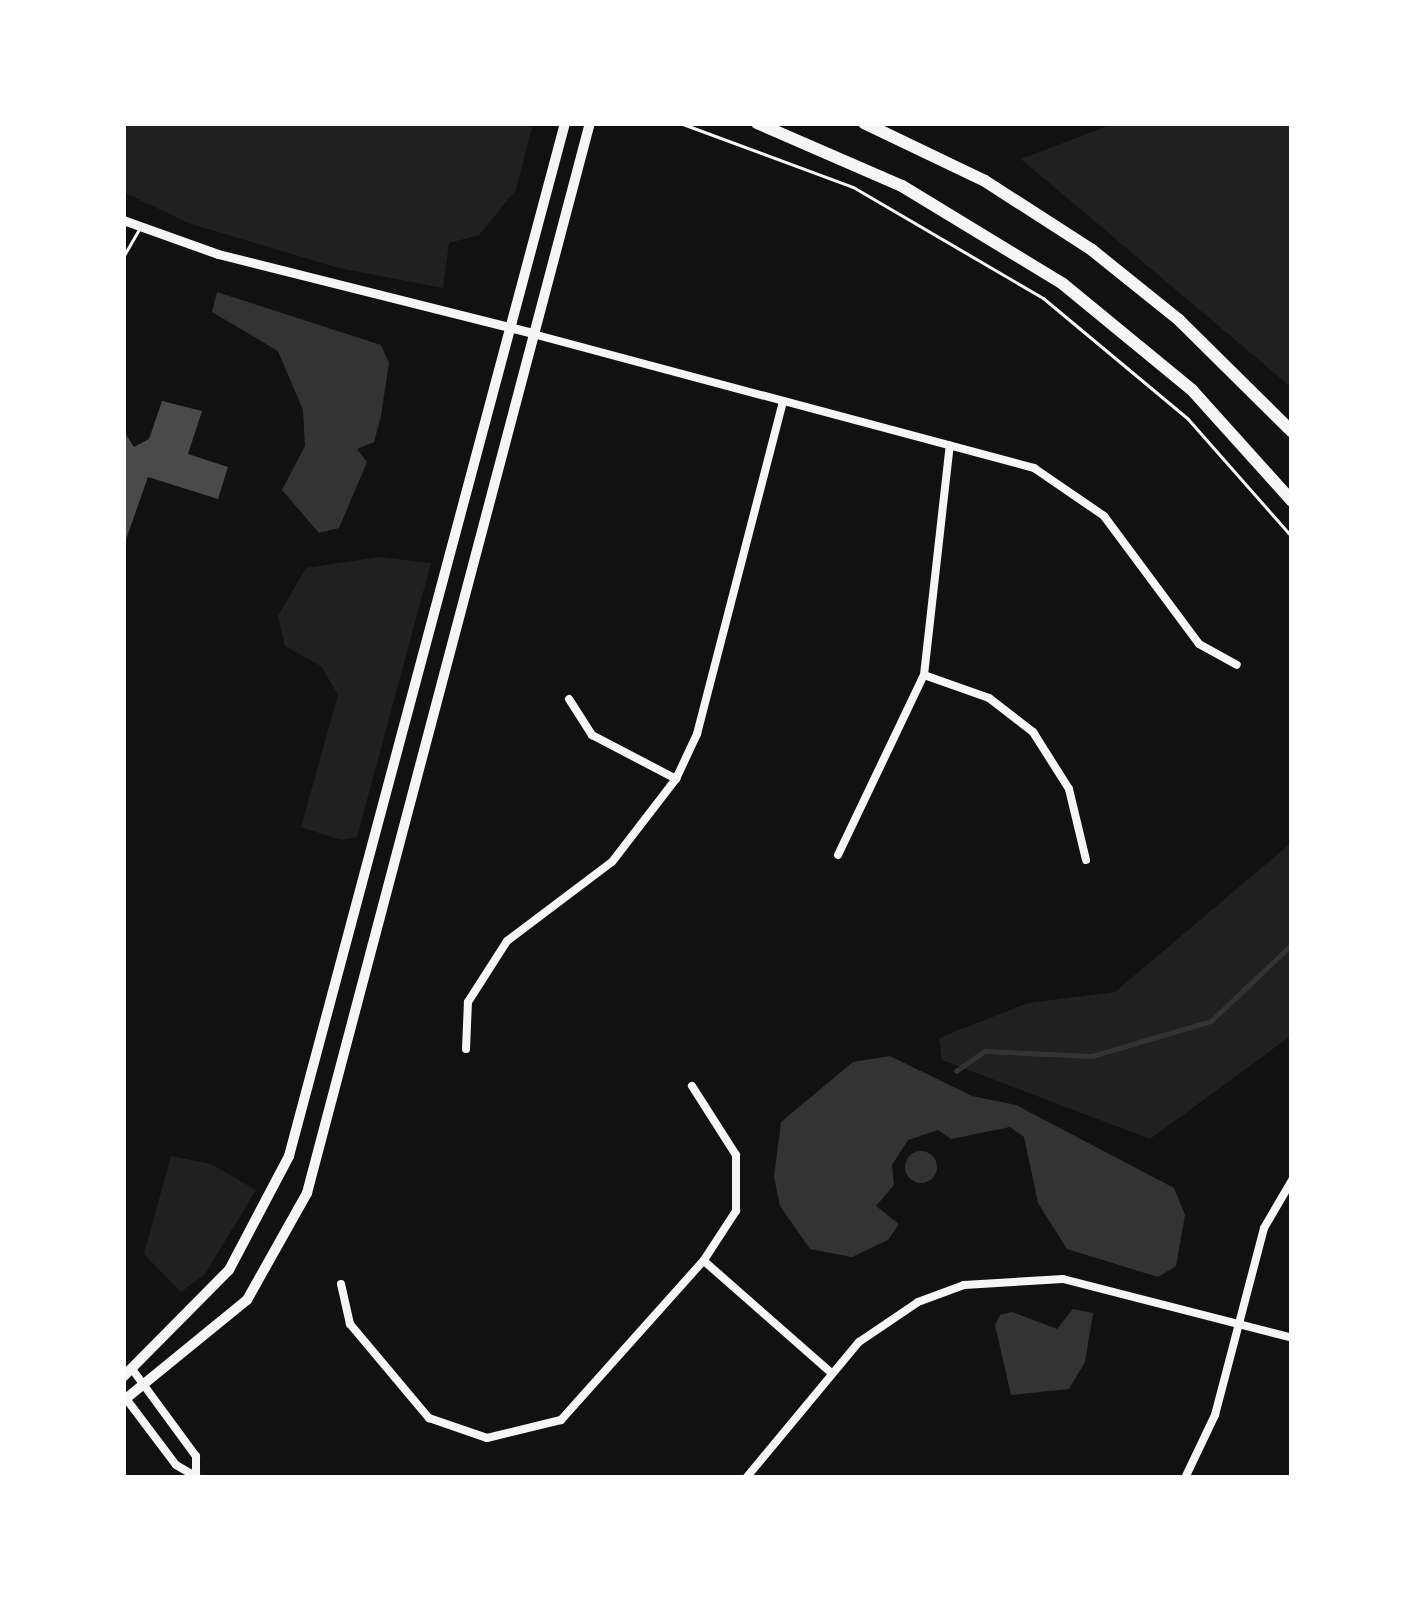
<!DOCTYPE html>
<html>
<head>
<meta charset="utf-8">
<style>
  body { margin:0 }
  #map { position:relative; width:1415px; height:1601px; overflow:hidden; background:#111; font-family:"Space Grotesk",sans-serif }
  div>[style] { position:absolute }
  .green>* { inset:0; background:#202020 }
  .water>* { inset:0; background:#333 }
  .round { border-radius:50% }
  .stream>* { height:4.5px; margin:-2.25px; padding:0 2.25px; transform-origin:2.25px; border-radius:2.25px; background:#333 }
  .building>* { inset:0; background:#4a4a4a }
  .path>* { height:3px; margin:-1.5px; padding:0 1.5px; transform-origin:1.5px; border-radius:1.5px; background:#f5f5f5 }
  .service>* { height:3px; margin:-1.5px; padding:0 1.5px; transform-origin:1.5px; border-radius:1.5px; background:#f5f5f5 }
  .minor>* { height:8px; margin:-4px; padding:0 4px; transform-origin:4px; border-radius:4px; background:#f5f5f5 }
  .tertiary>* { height:9px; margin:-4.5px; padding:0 4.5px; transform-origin:4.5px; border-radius:4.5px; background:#f5f5f5 }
  .secondary>* { height:10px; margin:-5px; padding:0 5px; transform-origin:5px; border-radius:5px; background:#f5f5f5 }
  .trunk>* { height:12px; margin:-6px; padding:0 6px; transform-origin:6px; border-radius:6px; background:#f5f5f5 }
  span { translate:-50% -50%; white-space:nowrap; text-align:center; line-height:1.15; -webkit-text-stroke:9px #fff; paint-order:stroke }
  .frame { position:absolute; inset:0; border:126px solid #fff; pointer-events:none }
</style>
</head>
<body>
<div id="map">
  <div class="green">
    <div style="clip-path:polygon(123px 123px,533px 123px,516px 190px,479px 235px,449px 243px,443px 288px,339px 268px,191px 224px,123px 192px)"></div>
    <div style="clip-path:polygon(1116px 123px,1292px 123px,1292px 388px,1021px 159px)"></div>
    <div style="clip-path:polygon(379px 557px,431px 563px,357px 837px,341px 840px,301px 827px,338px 695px,321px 666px,285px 646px,278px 616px,306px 568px)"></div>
    <div style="clip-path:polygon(1292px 842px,1292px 1035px,1150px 1139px,942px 1060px,939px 1038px,1028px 1003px,1115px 992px)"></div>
    <div style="clip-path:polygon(171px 1156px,211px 1164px,256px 1190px,205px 1274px,181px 1292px,144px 1254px)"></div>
  </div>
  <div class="water">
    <div style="clip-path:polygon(217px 292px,381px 345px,389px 363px,381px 416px,374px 442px,357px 449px,367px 462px,339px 528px,319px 533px,282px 490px,305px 446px,303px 410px,278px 351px,212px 312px)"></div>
    <div style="clip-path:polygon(890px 1056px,972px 1096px,1016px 1105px,1174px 1188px,1185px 1215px,1176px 1266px,1158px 1277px,1067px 1249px,1038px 1203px,1024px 1137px,1010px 1127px,951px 1139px,938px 1130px,908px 1140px,892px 1165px,894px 1185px,876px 1206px,899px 1224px,888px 1240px,852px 1257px,810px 1249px,780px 1206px,774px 1177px,781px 1122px,853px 1062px)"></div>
    <div class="round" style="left:905px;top:1151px;width:32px;height:32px"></div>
    <div style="clip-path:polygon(1073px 1309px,1093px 1313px,1085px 1362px,1069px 1389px,1011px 1395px,995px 1325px,1000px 1315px,1012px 1312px,1057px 1329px)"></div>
  </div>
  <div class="stream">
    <div style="left:956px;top:1071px;width:35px;rotate:-35deg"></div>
    <div style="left:985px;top:1051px;width:107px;rotate:2.7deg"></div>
    <div style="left:1092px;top:1056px;width:124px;rotate:-16.4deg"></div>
    <div style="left:1211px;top:1021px;width:112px;rotate:-43.5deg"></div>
  </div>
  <div class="building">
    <div style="clip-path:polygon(162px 401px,202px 411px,188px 454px,228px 467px,218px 499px,148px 477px,123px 548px,123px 430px,134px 447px,149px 439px)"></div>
  </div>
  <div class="path">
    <div style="left:680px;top:123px;width:184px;rotate:20.3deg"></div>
    <div style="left:853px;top:187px;width:220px;rotate:30.3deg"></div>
    <div style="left:1043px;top:298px;width:189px;rotate:39.8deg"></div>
    <div style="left:1188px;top:419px;width:157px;rotate:48.6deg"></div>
  </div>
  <div class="service">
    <div style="left:123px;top:257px;width:34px;rotate:-60deg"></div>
  </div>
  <div class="minor">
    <div style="left:533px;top:334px;width:519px;rotate:14.97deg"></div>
    <div style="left:1034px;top:468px;width:85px;rotate:34.4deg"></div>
    <div style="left:1104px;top:516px;width:159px;rotate:53.4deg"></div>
    <div style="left:1199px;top:644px;width:43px;rotate:28.9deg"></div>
    <div style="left:924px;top:675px;width:69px;rotate:19.5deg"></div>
    <div style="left:989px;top:698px;width:56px;rotate:37.7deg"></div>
    <div style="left:1033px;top:732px;width:67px;rotate:57.7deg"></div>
    <div style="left:1069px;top:789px;width:73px;rotate:76.5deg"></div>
    <div style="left:569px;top:699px;width:43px;rotate:57.4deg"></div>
    <div style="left:592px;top:735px;width:95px;rotate:27.6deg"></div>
    <div style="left:838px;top:855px;width:199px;rotate:-64.5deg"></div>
    <div style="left:924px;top:675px;width:231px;rotate:-83.6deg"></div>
    <div style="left:466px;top:1049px;width:47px;rotate:-87.6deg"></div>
    <div style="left:468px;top:1002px;width:72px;rotate:-57.4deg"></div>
    <div style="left:507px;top:941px;width:131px;rotate:-37deg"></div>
    <div style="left:612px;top:862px;width:105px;rotate:-52.4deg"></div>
    <div style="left:676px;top:779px;width:50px;rotate:-65deg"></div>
    <div style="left:697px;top:734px;width:344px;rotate:-75.5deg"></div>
    <div style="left:704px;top:1261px;width:167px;rotate:41.3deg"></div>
    <div style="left:341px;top:1284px;width:41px;rotate:77.3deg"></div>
    <div style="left:350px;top:1324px;width:123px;rotate:50deg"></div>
    <div style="left:429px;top:1418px;width:61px;rotate:19deg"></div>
    <div style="left:487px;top:1438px;width:76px;rotate:-13.7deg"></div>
    <div style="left:561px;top:1420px;width:215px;rotate:-48.2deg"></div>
    <div style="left:704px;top:1260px;width:59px;rotate:-56.9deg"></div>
    <div style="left:736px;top:1211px;width:56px;rotate:-90deg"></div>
    <div style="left:736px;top:1155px;width:82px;rotate:-122.5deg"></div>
    <div style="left:132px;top:1369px;width:108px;rotate:53.7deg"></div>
    <div style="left:196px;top:1456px;width:19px;rotate:90deg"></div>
    <div style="left:124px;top:1396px;width:86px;rotate:53deg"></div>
    <div style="left:176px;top:1465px;width:24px;rotate:30deg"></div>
    <div style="left:746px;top:1478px;width:177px;rotate:-50.3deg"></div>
    <div style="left:859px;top:1342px;width:71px;rotate:-34.1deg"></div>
    <div style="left:918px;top:1302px;width:49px;rotate:-20.3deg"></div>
    <div style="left:964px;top:1285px;width:99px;rotate:-3.5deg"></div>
    <div style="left:1063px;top:1279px;width:236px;rotate:14.4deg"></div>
    <div style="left:1185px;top:1478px;width:70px;rotate:-64.5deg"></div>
    <div style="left:1215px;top:1415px;width:193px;rotate:-75.3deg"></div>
    <div style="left:1264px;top:1228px;width:56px;rotate:-59.7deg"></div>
  </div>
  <div class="tertiary">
    <div style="left:123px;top:220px;width:101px;rotate:19.7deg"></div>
    <div style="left:218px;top:254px;width:324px;rotate:14.1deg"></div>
  </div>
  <div class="secondary">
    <div style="left:123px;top:1377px;width:151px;rotate:-45.3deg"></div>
    <div style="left:229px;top:1270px;width:129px;rotate:-62.2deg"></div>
    <div style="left:289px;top:1156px;width:1069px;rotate:-75.04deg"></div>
    <div style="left:123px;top:1401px;width:160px;rotate:-39.2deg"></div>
    <div style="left:247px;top:1300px;width:123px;rotate:-60.7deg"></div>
    <div style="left:307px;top:1193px;width:1107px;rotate:-75.19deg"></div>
  </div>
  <div class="trunk">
    <div style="left:757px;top:123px;width:158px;rotate:23.5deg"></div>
    <div style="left:902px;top:186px;width:188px;rotate:31.3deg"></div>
    <div style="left:1063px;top:284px;width:167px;rotate:39.4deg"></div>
    <div style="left:1192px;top:390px;width:149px;rotate:48deg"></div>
    <div style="left:864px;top:123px;width:134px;rotate:25.6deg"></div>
    <div style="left:985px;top:181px;width:127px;rotate:32.8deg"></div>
    <div style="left:1092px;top:250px;width:112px;rotate:38.8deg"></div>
    <div style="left:1179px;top:320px;width:159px;rotate:44.7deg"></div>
  </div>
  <div class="frame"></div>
</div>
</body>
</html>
